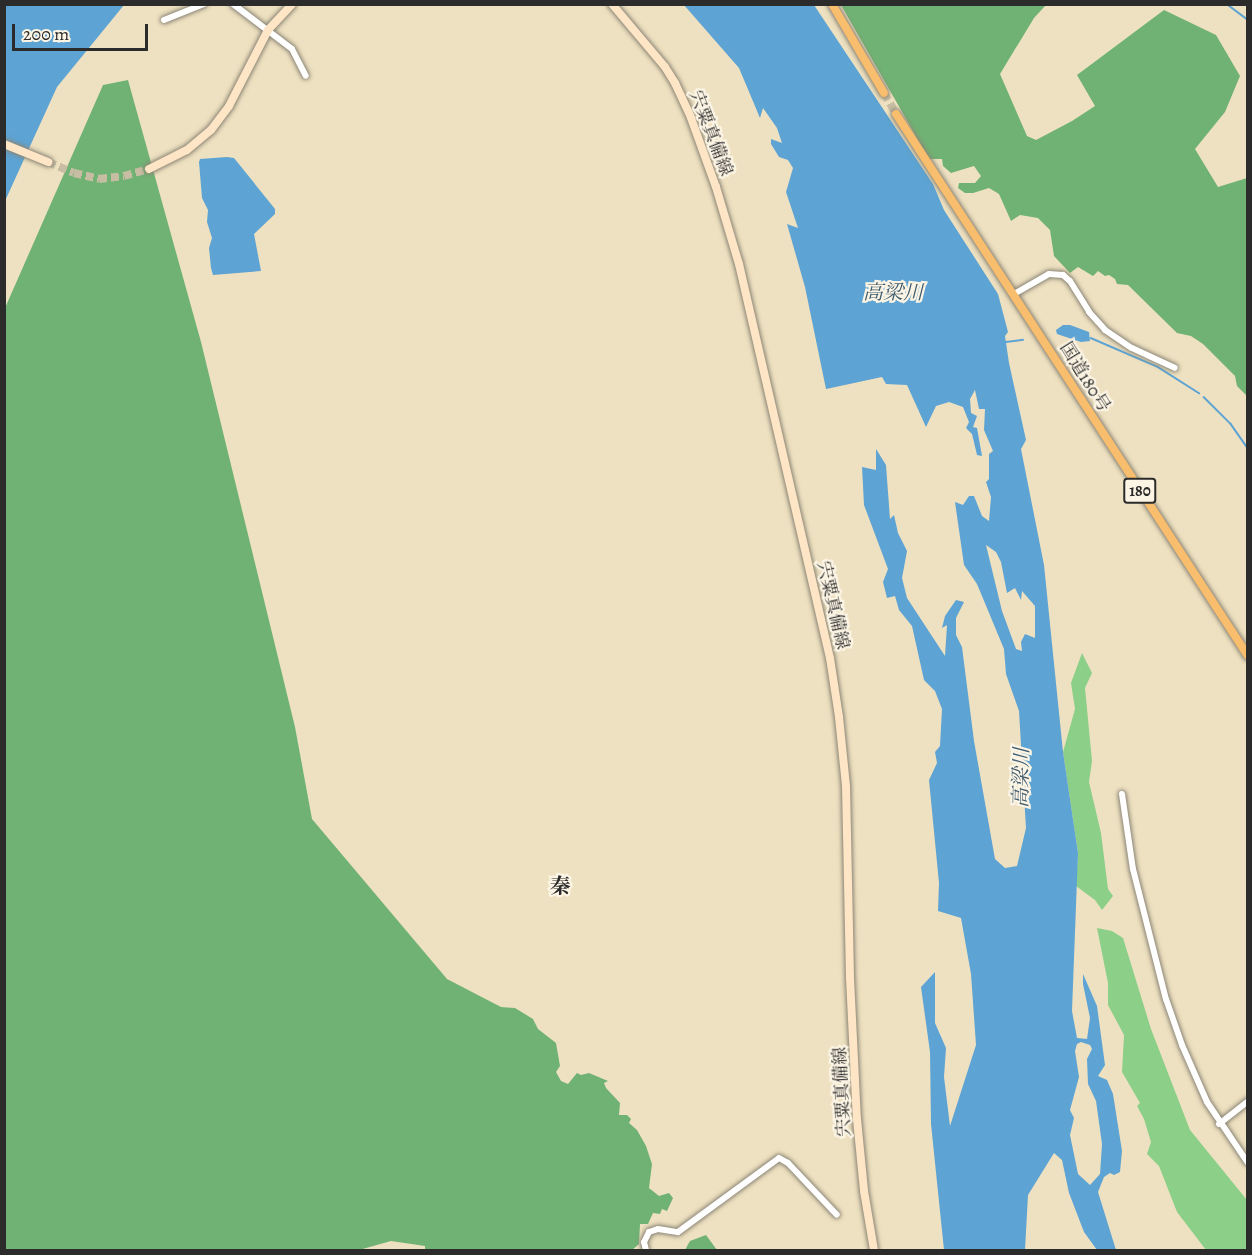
<!DOCTYPE html>
<html>
<head>
<meta charset="utf-8">
<style>
  body { margin:0 }
  #map { position:relative; width:1252px; height:1255px; overflow:hidden; background:#eee1c1; font-family:Alegreya,"Noto Serif JP",serif }
  div>[style] { position:absolute }
  .green>* { inset:0; background:#8bcf88 }
  .forest>* { inset:0; background:#70b274 }
  .water>* { inset:0; background:#5da3d3 }
  .stream>* { height:1.5px; margin:-0.75px; padding:0 0.75px; transform-origin:0.75px; border-radius:0.75px; background:#5da3d3 }
  .secondary-tunnel>* { height:8px; margin-top:-4px; transform-origin:0; background:repeating-linear-gradient(90deg,#c7bda3 0 8px,transparent 0 12px) }
  .trunk-tunnel>* { height:8px; margin-top:-4px; transform-origin:0; background:repeating-linear-gradient(90deg,#c7bda3 0 8px,transparent 0 12px) }
  .roads { filter:drop-shadow(0 0 2px #8c8676) drop-shadow(0 0 2px #8c8676) }
  .tertiary>* { height:6px; margin:-3px; padding:0 3px; transform-origin:3px; border-radius:3px; background:#fff }
  .secondary>* { height:8px; margin:-4px; padding:0 4px; transform-origin:4px; border-radius:4px; background:#fde5c5 }
  .trunk>* { height:8px; margin:-4px; padding:0 4px; transform-origin:4px; border-radius:4px; background:#f9be6d }
  span { translate:-50% -50%; white-space:nowrap; text-align:center; line-height:1.15; -webkit-text-stroke:4.5px #fcf5e5; paint-order:stroke }
  .shield-label span { padding:2px 4px; background:#fcf5e5; border:2px solid; border-radius:4px; -webkit-text-stroke-width:0 }
  .shield-label { font-size:16px; color:#2b2b2b; font-weight:700 }
  .street-label { font-size:18px; color:#2b2b2b }
  .water-label { font-size:20px; color:#3f5b6e; font-style:italic }
  .quarter-label { font-size:21px; color:#2b2b2b; font-weight:700 }
  .frame { position:absolute; inset:0; border:6px solid #2b2b2b; pointer-events:none }
  .scale { position:absolute; left:12px; top:24px; width:136px; height:27px; box-sizing:border-box; border:3px solid #2b2b2b; border-top:0; padding-left:8px; font-size:18px; line-height:21px; white-space:nowrap; color:#2b2b2b; -webkit-text-stroke:4px #fcf5e5; paint-order:stroke }
</style>
</head>
<body>
<div id="map">
  <div class="green">
    <div style="clip-path:polygon(1082px 653px,1092px 673px,1085px 688px,1092px 761px,1089px 782px,1101px 833px,1108px 889px,1113px 896px,1102px 910px,1095px 900px,1076px 886px,1078px 853px,1063px 752px,1075px 709px,1071px 683px)"></div>
    <div style="clip-path:polygon(1097px 928px,1112px 931px,1123px 938px,1151px 1029px,1190px 1130px,1247px 1200px,1247px 1250px,1206px 1250px,1177px 1212px,1159px 1166px,1147px 1154px,1151px 1142px,1144px 1119px,1137px 1106px,1140px 1103px,1122px 1072px,1124px 1035px,1108px 1005px,1108px 983px)"></div>
  </div>
  <div class="forest">
    <div style="clip-path:polygon(841px 5px,1046px 5px,1034px 18px,1000px 74px,1027px 136px,1036px 140px,1072px 121px,1095px 106px,1077px 75px,1164px 10px,1216px 35px,1240px 76px,1225px 112px,1195px 149px,1218px 187px,1247px 178px,1247px 396px,1237px 386px,1235px 376px,1203px 344px,1191px 336px,1177px 333px,1128px 285px,1117px 284px,1115px 279px,1109px 275px,1105px 276px,1098px 271px,1093px 276px,1078px 267px,1070px 273px,1054px 256px,1050px 230px,1038px 218px,1020px 215px,1011px 221px,999px 194px,989px 188px,973px 193px,965px 193px,958px 188px,959px 183px,975px 183px,981px 176px,974px 166px,951px 173px,943px 166px,942px 159px,929px 159px)"></div>
    <div style="clip-path:polygon(128px 80px,201px 342px,295px 727px,312px 819px,447px 979px,501px 1007px,515px 1008px,533px 1019px,538px 1029px,556px 1043px,560px 1066px,556px 1072px,561px 1081px,568px 1084px,577px 1073px,581px 1075px,589px 1073px,608px 1081px,604px 1083px,606px 1088px,620px 1103px,619px 1115px,627px 1115px,631px 1119px,629px 1123px,637px 1130px,646px 1146px,652px 1164px,649px 1188px,659px 1196px,669px 1193px,673px 1198px,667px 1211px,662px 1209px,660px 1214px,653px 1213px,648px 1224px,640px 1224px,639px 1244px,632px 1250px,425px 1250px,425px 1246px,391px 1241px,359px 1250px,5px 1250px,5px 308px,103px 85px)"></div>
    <div style="clip-path:polygon(706px 1235px,717px 1250px,685px 1250px,690px 1241px)"></div>
  </div>
  <div class="water">
    <div style="clip-path:polygon(5px 5px,124px 5px,57px 87px,5px 201px)"></div>
    <div style="clip-path:polygon(evenodd,684px 5px,814px 5px,933px 184px,944px 210px,998px 294px,1008px 332px,1005px 336px,1009px 363px,1026px 440px,1021px 449px,1044px 565px,1063px 752px,1078px 853px,1072px 1011px,1077px 1038px,1087px 1039px,1090px 1018px,1083px 984px,1083px 974px,1097px 1006px,1105px 1065px,1098px 1076px,1107px 1080px,1113px 1094px,1122px 1151px,1120px 1172px,1114px 1175px,1110px 1173px,1104px 1177px,1098px 1192px,1116px 1250px,1097px 1250px,1084px 1232px,1069px 1193px,1062px 1160px,1054px 1153px,1028px 1195px,1025px 1250px,944px 1250px,931px 1124px,930px 1052px,921px 987px,935px 972px,935px 1023px,946px 1048px,944px 1077px,950px 1126px,976px 1045px,971px 974px,961px 918px,938px 911px,939px 883px,929px 780px,937px 763px,935px 752px,940px 746px,942px 709px,935px 691px,924px 680px,912px 626px,899px 610px,895px 596px,887px 598px,883px 582px,888px 569px,864px 505px,862px 467px,876px 470px,876px 449px,886px 465px,890px 519px,894px 515px,898px 533px,907px 551px,902px 578px,907px 598px,945px 656px,947px 625px,942px 628px,945px 616px,956px 600px,964px 602px,956px 618px,956px 635px,962px 647px,974px 741px,995px 859px,1005px 868px,1017px 866px,1026px 828px,1019px 711px,1006px 674px,1004px 649px,977px 584px,964px 565px,955px 502px,963px 505px,969px 496px,974px 496px,982px 516px,989px 521px,991px 497px,986px 482px,989px 479px,989px 454px,993px 451px,984px 430px,985px 409px,979px 409px,975px 390px,970px 399px,971px 413px,977px 416px,973px 427px,977px 428px,982px 456px,977px 455px,972px 434px,966px 428px,969px 422px,963px 407px,949px 402px,936px 406px,926px 427px,907px 385px,886px 384px,882px 377px,826px 389px,805px 287px,787px 224px,798px 228px,786px 192px,793px 168px,788px 160px,779px 157px,771px 144px,771px 139px,782px 143px,777px 128px,763px 108px,760px 118px,739px 68px,684px 5px,986px 545px,996px 552px,1001px 562px,1007px 593px,1015px 588px,1021px 600px,1022px 591px,1035px 606px,1035px 638px,1025px 634px,1021px 642px,1022px 651px,1016px 649px,1002px 611px,986px 545px,684px 5px,1081px 1042px,1090px 1045px,1092px 1049px,1087px 1059px,1088px 1084px,1096px 1101px,1102px 1144px,1100px 1174px,1090px 1185px,1078px 1174px,1070px 1135px,1074px 1118px,1070px 1110px,1079px 1077px,1075px 1051px,1077px 1044px,1081px 1042px)"></div>
    <div style="clip-path:polygon(227px 157px,234px 158px,275px 209px,275px 214px,254px 234px,261px 271px,213px 275px,211px 268px,209px 248px,212px 238px,207px 222px,208px 210px,202px 198px,199px 162px,200px 159px)"></div>
    <div style="clip-path:polygon(1063px 325px,1070px 325px,1089px 332px,1090px 341px,1081px 342px,1057px 334px,1056px 330px)"></div>
  </div>
  <div class="stream">
    <div style="left:1227px;top:4px;width:26px;rotate:37deg"></div>
    <div style="left:1091px;top:338px;width:73px;rotate:23.4deg"></div>
    <div style="left:1158px;top:367px;width:49px;rotate:32.4deg"></div>
    <div style="left:1006px;top:342px;width:17px;rotate:-7deg"></div>
    <div style="left:1204px;top:397px;width:38px;rotate:45deg"></div>
    <div style="left:1231px;top:424px;width:29px;rotate:55deg"></div>
  </div>
  <div class="secondary-tunnel">
    <div style="left:48px;top:162px;width:28px;rotate:23deg"></div>
    <div style="left:74px;top:173px;width:26px;rotate:13deg"></div>
    <div style="left:99px;top:179px;width:25px;rotate:-7deg"></div>
    <div style="left:124px;top:176px;width:26px;rotate:-16deg"></div>
  </div>
  <div class="trunk-tunnel">
    <div style="left:884px;top:93px;width:24px;rotate:60deg"></div>
  </div>
  <div class="roads">
    <div class="tertiary">
      <div style="left:233px;top:4px;width:74px;rotate:37.3deg"></div>
      <div style="left:292px;top:49px;width:30px;rotate:63deg"></div>
      <div style="left:164px;top:20px;width:43px;rotate:-21.8deg"></div>
      <div style="left:1014px;top:294px;width:40px;rotate:-29.7deg"></div>
      <div style="left:1049px;top:274px;width:14px;rotate:4deg"></div>
      <div style="left:1063px;top:275px;width:9px;rotate:41deg"></div>
      <div style="left:1070px;top:281px;width:36px;rotate:58deg"></div>
      <div style="left:1089px;top:312px;width:24px;rotate:48deg"></div>
      <div style="left:1105px;top:330px;width:32px;rotate:34deg"></div>
      <div style="left:1132px;top:348px;width:47px;rotate:24.9deg"></div>
      <div style="left:1122px;top:794px;width:76px;rotate:81.7deg"></div>
      <div style="left:1133px;top:869px;width:134px;rotate:75.8deg"></div>
      <div style="left:1166px;top:999px;width:49px;rotate:70.8deg"></div>
      <div style="left:1182px;top:1045px;width:62px;rotate:66.3deg"></div>
      <div style="left:1207px;top:1102px;width:73px;rotate:56.1deg"></div>
      <div style="left:1219px;top:1124px;width:37px;rotate:-38deg"></div>
      <div style="left:646px;top:1250px;width:8px;rotate:-104deg"></div>
      <div style="left:644px;top:1242px;width:11px;rotate:-63deg"></div>
      <div style="left:649px;top:1232px;width:9px;rotate:-18deg"></div>
      <div style="left:658px;top:1229px;width:20px;rotate:9deg"></div>
      <div style="left:678px;top:1232px;width:125px;rotate:-36.2deg"></div>
      <div style="left:779px;top:1158px;width:10px;rotate:29deg"></div>
      <div style="left:788px;top:1163px;width:71px;rotate:46.7deg"></div>
    </div>
    <div class="secondary">
      <div style="left:612px;top:4px;width:82px;rotate:49.9deg"></div>
      <div style="left:665px;top:67px;width:19px;rotate:58deg"></div>
      <div style="left:675px;top:83px;width:38px;rotate:65deg"></div>
      <div style="left:691px;top:118px;width:73px;rotate:70.1deg"></div>
      <div style="left:716px;top:187px;width:80px;rotate:73.4deg"></div>
      <div style="left:739px;top:264px;width:404px;rotate:77deg"></div>
      <div style="left:830px;top:658px;width:60px;rotate:81.3deg"></div>
      <div style="left:839px;top:717px;width:69px;rotate:84.2deg"></div>
      <div style="left:846px;top:786px;width:192px;rotate:88.8deg"></div>
      <div style="left:850px;top:978px;width:141px;rotate:87.2deg"></div>
      <div style="left:857px;top:1119px;width:72px;rotate:84.4deg"></div>
      <div style="left:864px;top:1191px;width:60px;rotate:80.4deg"></div>
      <div style="left:4px;top:144px;width:48px;rotate:22.2deg"></div>
      <div style="left:149px;top:169px;width:42px;rotate:-26.6deg"></div>
      <div style="left:187px;top:150px;width:31px;rotate:-40deg"></div>
      <div style="left:211px;top:130px;width:30px;rotate:-53deg"></div>
      <div style="left:229px;top:106px;width:85px;rotate:-62.8deg"></div>
      <div style="left:268px;top:30px;width:35px;rotate:-47deg"></div>
    </div>
    <div class="trunk">
      <div style="left:832px;top:4px;width:103px;rotate:59.7deg"></div>
      <div style="left:896px;top:114px;width:646px;rotate:57deg"></div>
    </div>
  </div>
  <div class="shield-label">
    <span style="left:1140px;top:491px">180</span>
  </div>
  <div class="street-label">
    <span style="left:711px;top:133px;rotate:69deg">宍粟真備線</span>
    <span style="left:1085px;top:377px;rotate:58deg">国道180号</span>
    <span style="left:833px;top:605px;rotate:77deg">宍粟真備線</span>
    <span style="left:842px;top:1092px;rotate:-93deg">宍粟真備線</span>
  </div>
  <div class="water-label">
    <span style="left:893px;top:292px">高梁川</span>
    <span style="left:1021px;top:778px;rotate:-89deg">高梁川</span>
  </div>
  <div class="quarter-label">
    <span style="left:560px;top:886px">秦</span>
  </div>
  <div class="frame"></div>
  <div class="scale">200 m</div>
</div>
</body>
</html>
